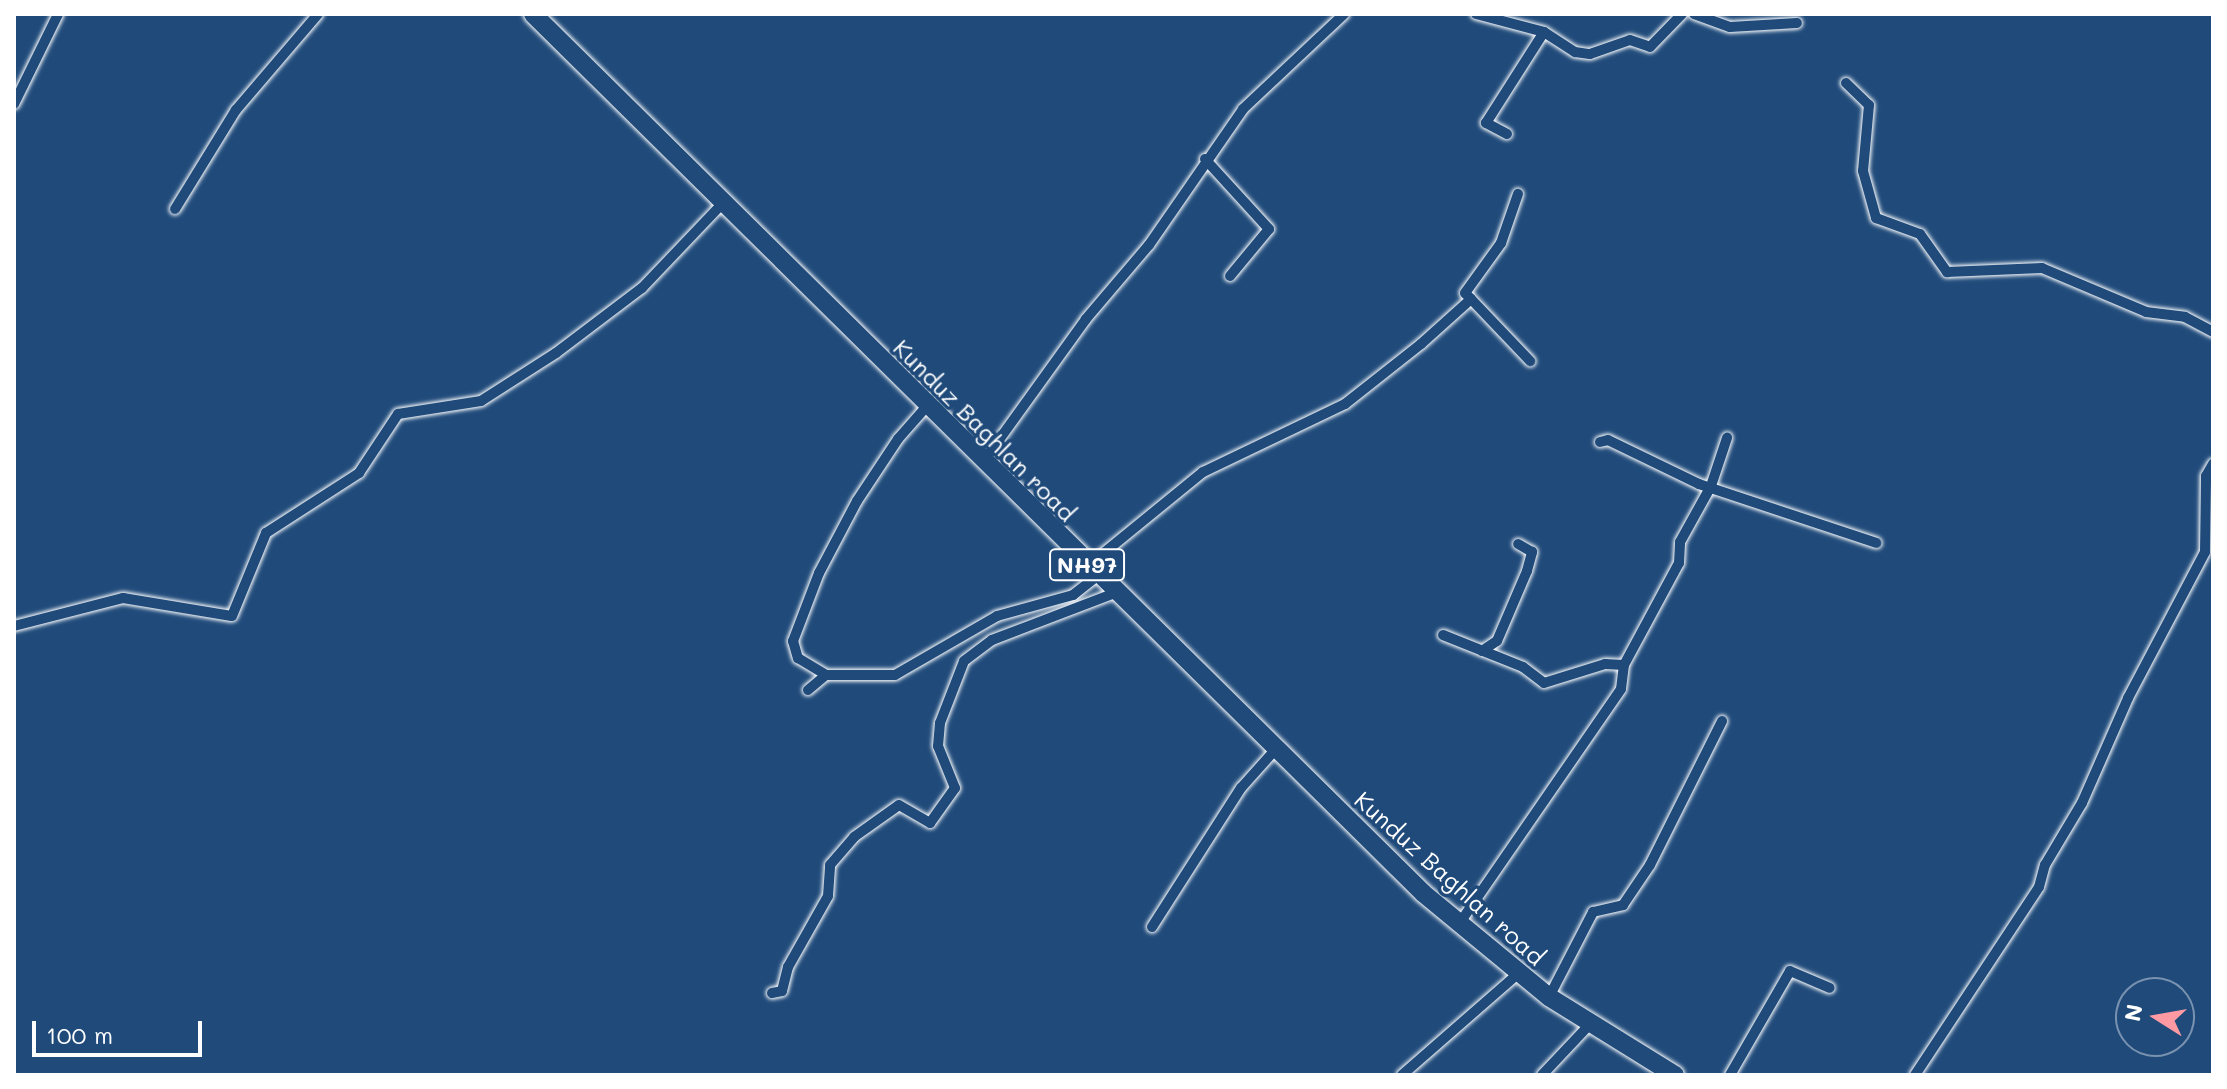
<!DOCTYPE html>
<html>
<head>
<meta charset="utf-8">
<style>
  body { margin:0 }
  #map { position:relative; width:2227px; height:1089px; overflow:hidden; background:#1f4a7a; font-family:Mali,sans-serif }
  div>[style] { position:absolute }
  .roads { filter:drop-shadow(0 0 2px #fff) drop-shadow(0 0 2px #fff) }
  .minor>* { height:10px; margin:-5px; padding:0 5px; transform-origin:5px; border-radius:5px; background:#1f4a7a }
  .trunk>* { height:18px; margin:-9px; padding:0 9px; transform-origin:9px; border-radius:9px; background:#1f4a7a }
  span { translate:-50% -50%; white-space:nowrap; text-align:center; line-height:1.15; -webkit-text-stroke:7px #1f4a7a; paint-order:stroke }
  .shield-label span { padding:2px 6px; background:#1f4a7a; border:2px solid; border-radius:6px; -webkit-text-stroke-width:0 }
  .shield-label { font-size:22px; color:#fff; font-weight:700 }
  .street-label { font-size:24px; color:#fff }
  .frame { position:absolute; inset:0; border:16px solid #fff; pointer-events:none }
  .north { position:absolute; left:2115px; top:977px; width:80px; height:80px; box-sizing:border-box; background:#1f4a7a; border:2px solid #7992af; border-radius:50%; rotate:281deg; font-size:22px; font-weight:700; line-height:32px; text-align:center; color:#fff }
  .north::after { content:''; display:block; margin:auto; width:28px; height:36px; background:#ff9aa2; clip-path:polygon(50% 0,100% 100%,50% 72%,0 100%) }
  .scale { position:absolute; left:32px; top:1021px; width:170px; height:36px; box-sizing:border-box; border:4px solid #fff; border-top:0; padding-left:10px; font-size:24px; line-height:28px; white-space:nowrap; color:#fff; -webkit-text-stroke:6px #1f4a7a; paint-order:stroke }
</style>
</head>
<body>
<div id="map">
  <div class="roads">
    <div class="minor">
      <div style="left:1476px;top:14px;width:70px;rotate:14.8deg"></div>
      <div style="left:1544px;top:32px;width:37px;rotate:33deg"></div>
      <div style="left:1575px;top:52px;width:15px;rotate:8deg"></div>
      <div style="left:1590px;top:54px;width:42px;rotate:-19.3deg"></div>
      <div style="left:1630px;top:40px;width:21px;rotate:19deg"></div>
      <div style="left:1650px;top:47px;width:46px;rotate:-45.9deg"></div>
      <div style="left:1694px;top:14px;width:38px;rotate:20deg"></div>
      <div style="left:1730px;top:27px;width:67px;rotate:-3.4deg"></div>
      <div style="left:1846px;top:83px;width:32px;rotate:44deg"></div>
      <div style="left:1869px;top:105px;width:66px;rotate:95.2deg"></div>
      <div style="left:1863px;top:171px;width:49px;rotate:74.5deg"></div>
      <div style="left:1876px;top:218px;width:47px;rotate:20deg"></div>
      <div style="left:1920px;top:234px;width:47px;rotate:54.6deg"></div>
      <div style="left:1947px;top:272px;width:95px;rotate:-2.4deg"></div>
      <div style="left:2042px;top:268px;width:113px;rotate:22.9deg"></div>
      <div style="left:2146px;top:312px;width:39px;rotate:7deg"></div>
      <div style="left:2185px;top:317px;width:32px;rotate:28deg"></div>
      <div style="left:14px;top:104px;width:100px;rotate:-63.9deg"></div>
      <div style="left:1507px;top:134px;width:24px;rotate:-152deg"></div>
      <div style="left:1486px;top:123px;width:108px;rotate:-57.5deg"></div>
      <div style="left:1205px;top:159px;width:95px;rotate:47.6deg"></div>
      <div style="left:1269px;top:229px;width:61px;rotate:129.7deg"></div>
      <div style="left:175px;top:209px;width:116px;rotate:-58.4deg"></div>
      <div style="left:236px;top:110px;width:126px;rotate:-49.5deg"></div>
      <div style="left:1471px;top:299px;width:86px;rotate:46.4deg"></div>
      <div style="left:927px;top:406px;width:44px;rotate:131.3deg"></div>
      <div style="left:898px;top:439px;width:74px;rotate:123.5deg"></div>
      <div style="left:857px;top:501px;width:81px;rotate:117.8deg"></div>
      <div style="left:819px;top:573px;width:73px;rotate:110.9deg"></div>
      <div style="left:793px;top:641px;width:18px;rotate:74deg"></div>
      <div style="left:798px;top:658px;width:33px;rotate:31deg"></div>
      <div style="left:826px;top:675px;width:69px"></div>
      <div style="left:895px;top:675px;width:118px;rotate:-30deg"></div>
      <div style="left:997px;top:616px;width:79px;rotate:-15.4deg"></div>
      <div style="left:1073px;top:595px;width:31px;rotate:-38deg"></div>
      <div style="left:1600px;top:442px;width:8px;rotate:-14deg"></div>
      <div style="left:1608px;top:440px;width:101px;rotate:25.8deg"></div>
      <div style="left:1699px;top:484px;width:187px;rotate:18.4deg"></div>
      <div style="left:983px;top:462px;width:176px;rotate:-54.2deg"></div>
      <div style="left:1086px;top:319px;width:97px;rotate:-49.6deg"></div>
      <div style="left:1149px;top:245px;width:165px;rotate:-55.3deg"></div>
      <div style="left:1243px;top:109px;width:139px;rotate:-43.2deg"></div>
      <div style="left:1089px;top:565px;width:147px;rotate:-39.2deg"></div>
      <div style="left:1203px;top:472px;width:157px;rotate:-25.6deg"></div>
      <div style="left:1345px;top:404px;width:97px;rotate:-38.3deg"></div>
      <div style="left:1421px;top:344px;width:67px;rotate:-42deg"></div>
      <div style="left:1471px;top:299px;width:8px;rotate:-135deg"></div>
      <div style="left:1465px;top:293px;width:62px;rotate:-54.2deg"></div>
      <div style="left:1501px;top:243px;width:52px;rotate:-70.9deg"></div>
      <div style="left:14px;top:626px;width:113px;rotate:-14.4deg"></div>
      <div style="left:123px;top:598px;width:110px;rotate:9.4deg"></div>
      <div style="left:232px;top:616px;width:90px;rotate:-67.7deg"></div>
      <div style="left:266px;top:533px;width:111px;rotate:-32.8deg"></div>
      <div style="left:359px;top:473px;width:71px;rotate:-56.5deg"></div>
      <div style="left:398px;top:414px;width:84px;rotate:-8.9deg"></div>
      <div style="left:481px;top:401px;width:89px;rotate:-32.6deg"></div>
      <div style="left:556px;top:353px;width:108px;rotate:-37.1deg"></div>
      <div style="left:642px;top:288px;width:117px;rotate:-46.4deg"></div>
      <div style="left:1443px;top:635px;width:86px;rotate:21.8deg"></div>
      <div style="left:1523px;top:667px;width:26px;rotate:37deg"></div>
      <div style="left:1544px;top:683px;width:64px;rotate:-17.3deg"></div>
      <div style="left:1605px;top:664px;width:19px;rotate:3deg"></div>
      <div style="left:1482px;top:651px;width:18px;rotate:-34deg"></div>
      <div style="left:1497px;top:641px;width:76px;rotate:-66.8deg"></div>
      <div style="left:1527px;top:571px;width:20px;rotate:-75deg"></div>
      <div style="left:1532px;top:552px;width:16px;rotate:-150deg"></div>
      <div style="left:808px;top:690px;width:23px;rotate:-40deg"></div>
      <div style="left:1459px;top:924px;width:285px;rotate:-55.4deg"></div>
      <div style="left:1621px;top:689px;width:24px;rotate:-83deg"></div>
      <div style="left:1624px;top:665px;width:116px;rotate:-61.7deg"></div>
      <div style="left:1679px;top:563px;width:21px;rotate:-87deg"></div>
      <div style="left:1680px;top:542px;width:64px;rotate:-61deg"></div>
      <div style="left:1711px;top:486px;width:51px;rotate:-71.6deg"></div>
      <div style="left:1152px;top:927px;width:165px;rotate:-57.4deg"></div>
      <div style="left:1241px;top:788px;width:51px;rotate:-48.2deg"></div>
      <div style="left:772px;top:993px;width:10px;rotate:-11deg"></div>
      <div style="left:782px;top:991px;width:25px;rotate:-76deg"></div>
      <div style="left:788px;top:967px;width:81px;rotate:-60.6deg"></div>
      <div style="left:828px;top:896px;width:31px;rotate:-86deg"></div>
      <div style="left:830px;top:865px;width:37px;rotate:-49deg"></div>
      <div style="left:854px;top:837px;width:55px;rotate:-35.4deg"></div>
      <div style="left:899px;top:805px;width:36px;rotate:30deg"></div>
      <div style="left:930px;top:823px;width:43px;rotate:-54.5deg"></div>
      <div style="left:955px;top:788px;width:45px;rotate:-112deg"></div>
      <div style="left:938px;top:746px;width:23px;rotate:-85deg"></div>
      <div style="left:940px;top:723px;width:66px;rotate:-68.8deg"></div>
      <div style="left:964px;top:661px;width:35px;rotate:-37deg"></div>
      <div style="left:992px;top:640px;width:132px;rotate:-20.9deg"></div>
      <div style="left:1549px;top:997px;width:96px;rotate:-62.6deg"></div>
      <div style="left:1593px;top:912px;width:31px;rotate:-13deg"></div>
      <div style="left:1623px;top:905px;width:48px;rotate:-56deg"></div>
      <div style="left:1650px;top:865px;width:161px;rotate:-63.4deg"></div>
      <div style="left:1402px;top:1075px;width:155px;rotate:-41.1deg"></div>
      <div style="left:1542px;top:1075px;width:70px;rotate:-46.7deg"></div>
      <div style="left:1730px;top:1075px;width:120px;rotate:-60deg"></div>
      <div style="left:1790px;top:971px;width:43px;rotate:23deg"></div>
      <div style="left:1915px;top:1075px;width:225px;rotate:-56.6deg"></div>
      <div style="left:2039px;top:887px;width:23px;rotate:-75deg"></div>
      <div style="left:2045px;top:865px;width:72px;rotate:-59.2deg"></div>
      <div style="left:2082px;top:803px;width:115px;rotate:-66.3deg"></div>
      <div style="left:2128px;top:698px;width:165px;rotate:-62.2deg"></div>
      <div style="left:2205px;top:552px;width:76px;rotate:-89.2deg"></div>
      <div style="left:2206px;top:476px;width:14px;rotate:-60deg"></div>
    </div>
    <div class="trunk">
      <div style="left:533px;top:14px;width:1251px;rotate:44.64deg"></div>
      <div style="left:1423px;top:893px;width:163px;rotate:39.5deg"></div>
      <div style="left:1549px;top:997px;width:148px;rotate:31.8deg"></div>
    </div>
  </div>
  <div class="shield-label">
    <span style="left:1087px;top:565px">NH97</span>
  </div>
  <div class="street-label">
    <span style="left:985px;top:430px;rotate:45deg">Kunduz Baghlan road</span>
    <span style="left:1450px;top:878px;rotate:42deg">Kunduz Baghlan road</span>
  </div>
  <div class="frame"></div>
  <div class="north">N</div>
  <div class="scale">100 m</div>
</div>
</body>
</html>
